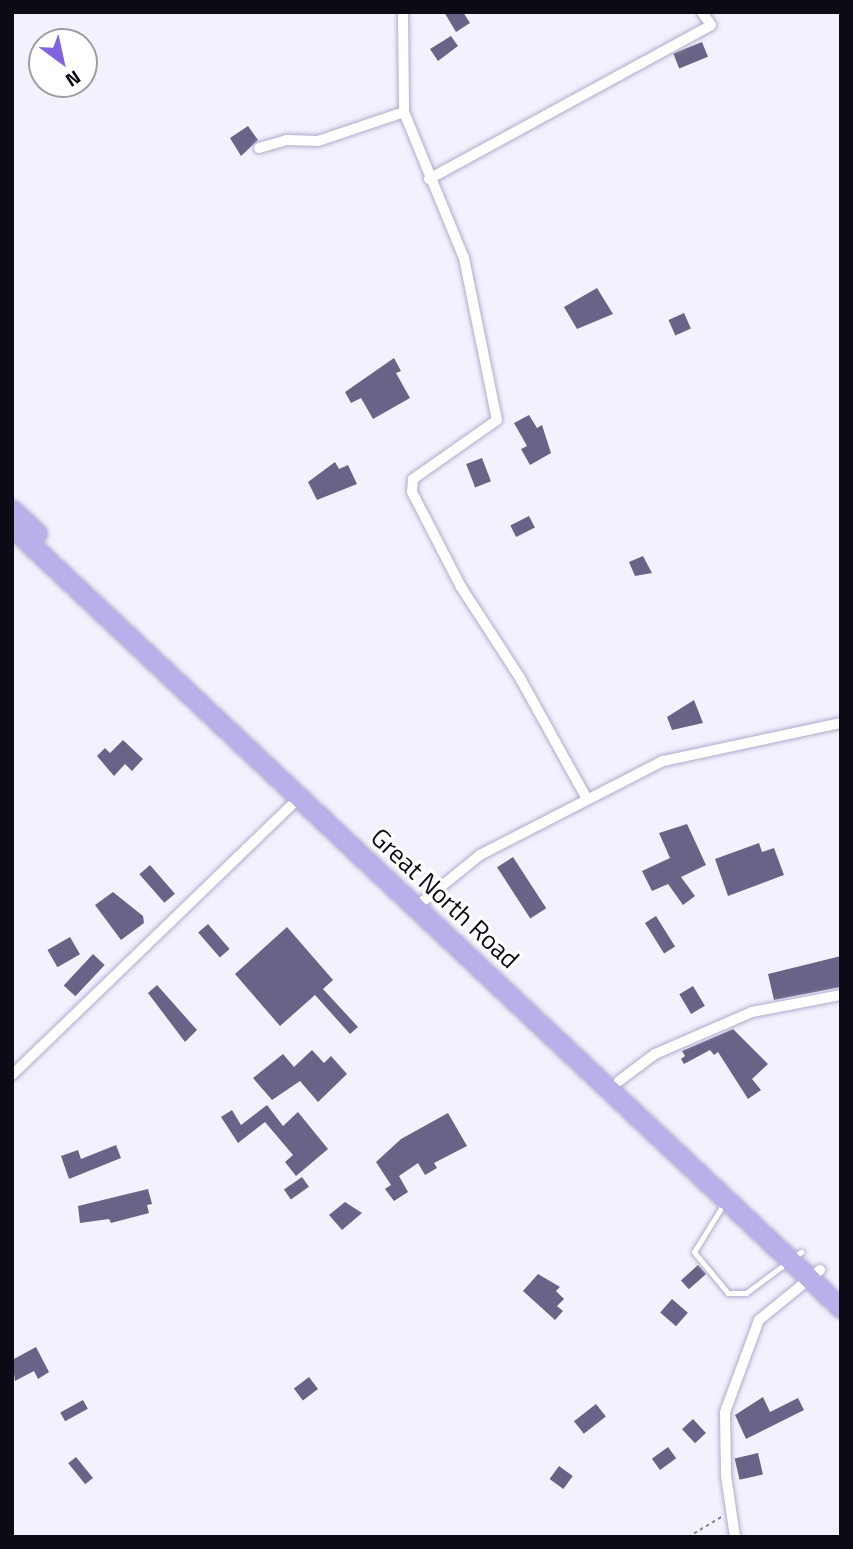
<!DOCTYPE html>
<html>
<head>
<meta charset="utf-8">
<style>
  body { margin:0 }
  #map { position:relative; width:853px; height:1549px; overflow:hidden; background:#f2f1fe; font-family:"Titillium Web",sans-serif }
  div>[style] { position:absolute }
  .building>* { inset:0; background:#696487; transform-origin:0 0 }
  .path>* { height:2px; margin-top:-1px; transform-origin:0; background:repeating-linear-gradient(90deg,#85838f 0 3.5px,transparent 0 7px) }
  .roads { filter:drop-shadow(0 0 2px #afaccb) drop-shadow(0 0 2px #afaccb) }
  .service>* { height:5px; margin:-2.5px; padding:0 2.5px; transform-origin:2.5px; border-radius:2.5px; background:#fff }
  .minor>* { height:10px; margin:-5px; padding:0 5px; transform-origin:5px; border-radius:5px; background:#fff }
  .trunk>* { height:19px; margin:-9.5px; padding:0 9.5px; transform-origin:9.5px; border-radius:9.5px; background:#b8b0ea }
  span { translate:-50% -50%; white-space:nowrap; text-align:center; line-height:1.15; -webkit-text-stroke:6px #fff; paint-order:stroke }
  .street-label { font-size:26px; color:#0c0a15 }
  .frame { position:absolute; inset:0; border:14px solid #0c0a15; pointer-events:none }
  .north { position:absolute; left:28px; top:28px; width:70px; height:70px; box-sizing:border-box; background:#fff; border:2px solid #9e9da1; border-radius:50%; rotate:147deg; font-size:19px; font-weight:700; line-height:28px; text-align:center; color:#0c0a15 }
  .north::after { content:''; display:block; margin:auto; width:24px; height:32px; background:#8063df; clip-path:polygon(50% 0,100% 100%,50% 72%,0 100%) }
</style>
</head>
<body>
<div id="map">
  <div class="building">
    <div style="clip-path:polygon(444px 12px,463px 12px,470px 23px,456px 32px)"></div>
    <div style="clip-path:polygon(451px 36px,458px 46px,438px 61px,430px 49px)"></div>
    <div style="left:702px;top:42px;width:16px;height:31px;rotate:68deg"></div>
    <div style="clip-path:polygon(248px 126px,258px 140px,241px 156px,230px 138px)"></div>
    <div style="clip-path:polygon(597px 288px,613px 314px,577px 329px,564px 307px)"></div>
    <div style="left:684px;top:313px;width:17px;height:17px;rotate:66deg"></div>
    <div style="clip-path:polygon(394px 358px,401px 371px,396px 373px,410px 398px,373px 419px,361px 398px,351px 403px,345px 392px)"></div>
    <div style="clip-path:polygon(529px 415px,537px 428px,542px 425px,551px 453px,530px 465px,521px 449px,527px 446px,514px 423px)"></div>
    <div style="left:482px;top:458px;width:25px;height:17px;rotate:69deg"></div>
    <div style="clip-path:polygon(335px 462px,339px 469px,348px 465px,357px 484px,317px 500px,308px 482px)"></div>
    <div style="left:529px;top:516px;width:13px;height:21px;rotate:63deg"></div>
    <div style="clip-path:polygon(643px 556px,652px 573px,635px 576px,629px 562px)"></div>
    <div style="clip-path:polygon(694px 700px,703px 723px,672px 730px,667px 717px)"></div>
    <div style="clip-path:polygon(123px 740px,143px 759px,132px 771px,125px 764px,114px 776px,97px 756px,105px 748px,110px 753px)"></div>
    <div style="clip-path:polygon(687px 824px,706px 865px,681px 877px,695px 896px,683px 905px,668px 884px,652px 891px,642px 871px,670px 858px,659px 833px)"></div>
    <div style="clip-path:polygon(759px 843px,762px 852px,774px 848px,784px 875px,728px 896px,715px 859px)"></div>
    <div style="left:513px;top:857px;width:61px;height:19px;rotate:57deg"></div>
    <div style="left:150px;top:865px;width:38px;height:14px;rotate:49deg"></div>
    <div style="clip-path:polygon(113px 892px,143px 916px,144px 923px,121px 940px,95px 905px)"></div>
    <div style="left:656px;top:916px;width:36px;height:13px;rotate:58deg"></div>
    <div style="left:208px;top:924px;width:33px;height:13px;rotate:49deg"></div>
    <div style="clip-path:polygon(287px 927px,333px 980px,323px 989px,358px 1027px,350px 1034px,315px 995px,280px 1026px,235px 974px)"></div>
    <div style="left:70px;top:937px;width:20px;height:26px;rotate:60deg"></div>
    <div style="left:93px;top:954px;width:16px;height:43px;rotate:43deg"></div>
    <div style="clip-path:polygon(841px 956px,841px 987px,774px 1000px,768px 974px)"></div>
    <div style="clip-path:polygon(157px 985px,197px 1030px,185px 1042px,148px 993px)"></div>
    <div style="left:693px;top:986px;width:23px;height:16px;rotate:59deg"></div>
    <div style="clip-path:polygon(733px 1029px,768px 1064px,752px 1079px,761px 1090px,748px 1099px,718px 1052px,714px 1055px,710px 1050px,684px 1064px,681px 1059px,685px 1056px,682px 1051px)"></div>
    <div style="clip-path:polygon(312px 1050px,324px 1063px,331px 1056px,347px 1074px,318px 1102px,300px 1081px,272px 1100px,253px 1078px,283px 1054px,294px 1067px)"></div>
    <div style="clip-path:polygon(267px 1105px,283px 1126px,298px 1112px,328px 1149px,296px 1176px,285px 1162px,293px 1155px,265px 1122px,238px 1143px,221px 1117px,232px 1110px,241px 1125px)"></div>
    <div style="clip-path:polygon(448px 1113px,467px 1146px,434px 1163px,437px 1168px,425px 1175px,418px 1163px,399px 1176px,408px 1192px,394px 1201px,385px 1189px,391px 1185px,376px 1162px,401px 1139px)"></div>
    <div style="clip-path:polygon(116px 1145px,121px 1158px,69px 1179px,61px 1156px,78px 1150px,81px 1159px)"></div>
    <div style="left:302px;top:1177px;width:12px;height:22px;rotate:55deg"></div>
    <div style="clip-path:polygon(148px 1189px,152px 1204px,147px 1205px,149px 1213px,111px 1223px,109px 1219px,80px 1223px,78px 1206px)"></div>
    <div style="clip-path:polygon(345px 1202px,362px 1213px,342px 1230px,329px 1215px)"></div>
    <div style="left:698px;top:1265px;width:12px;height:23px;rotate:48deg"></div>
    <div style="clip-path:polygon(538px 1274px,560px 1287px,556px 1291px,564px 1299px,557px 1306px,563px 1311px,555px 1320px,523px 1291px)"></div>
    <div style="left:672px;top:1299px;width:21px;height:18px;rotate:41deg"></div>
    <div style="clip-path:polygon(36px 1347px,49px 1372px,38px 1379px,34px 1371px,15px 1381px,12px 1360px)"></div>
    <div style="left:309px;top:1377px;width:15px;height:19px;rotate:53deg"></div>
    <div style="clip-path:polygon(763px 1397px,770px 1412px,798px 1398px,804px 1410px,746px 1439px,735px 1415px)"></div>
    <div style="left:83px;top:1400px;width:10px;height:26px;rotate:61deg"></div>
    <div style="left:596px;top:1404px;width:16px;height:28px;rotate:52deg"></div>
    <div style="left:693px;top:1419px;width:19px;height:15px;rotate:47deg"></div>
    <div style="left:668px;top:1447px;width:14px;height:20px;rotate:54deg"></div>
    <div style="left:758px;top:1453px;width:22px;height:24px;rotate:77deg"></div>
    <div style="left:76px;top:1457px;width:27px;height:10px;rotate:51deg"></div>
    <div style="left:559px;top:1466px;width:17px;height:16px;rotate:36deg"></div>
  </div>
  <div class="path">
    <div style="left:688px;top:1537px;width:39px;rotate:-31deg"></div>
  </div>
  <div class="roads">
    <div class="service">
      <div style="left:723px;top:1205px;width:55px;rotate:121.7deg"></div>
      <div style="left:694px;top:1252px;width:53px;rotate:50.3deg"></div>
      <div style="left:728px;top:1293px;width:18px"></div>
      <div style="left:746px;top:1293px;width:69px;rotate:-36.7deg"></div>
    </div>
    <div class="minor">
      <div style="left:403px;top:12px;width:100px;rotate:89.4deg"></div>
      <div style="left:404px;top:112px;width:158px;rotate:67.7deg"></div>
      <div style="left:464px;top:258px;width:165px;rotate:78.5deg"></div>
      <div style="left:497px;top:420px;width:103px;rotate:144.9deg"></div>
      <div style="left:413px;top:479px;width:13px;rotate:94deg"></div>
      <div style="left:412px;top:492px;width:107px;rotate:62.7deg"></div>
      <div style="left:461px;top:587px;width:108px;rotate:57deg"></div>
      <div style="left:520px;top:678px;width:136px;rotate:61deg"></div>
      <div style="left:259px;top:148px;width:29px;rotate:-16deg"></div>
      <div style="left:287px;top:140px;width:31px;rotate:2deg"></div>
      <div style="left:318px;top:141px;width:91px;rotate:-18.6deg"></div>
      <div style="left:429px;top:179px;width:321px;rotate:-28.6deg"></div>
      <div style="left:711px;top:25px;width:16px;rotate:-125deg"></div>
      <div style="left:416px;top:907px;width:82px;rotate:-39.1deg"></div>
      <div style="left:480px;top:855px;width:206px;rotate:-27.2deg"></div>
      <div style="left:663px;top:761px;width:182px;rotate:-12.1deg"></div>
      <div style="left:12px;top:1075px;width:402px;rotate:-44deg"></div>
      <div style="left:619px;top:1081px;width:45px;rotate:-36.9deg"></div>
      <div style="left:655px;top:1054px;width:106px;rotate:-23.4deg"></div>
      <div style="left:752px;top:1012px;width:91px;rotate:-10.8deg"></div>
      <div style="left:735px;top:1537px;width:63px;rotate:-98.3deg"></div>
      <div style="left:726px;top:1475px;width:63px;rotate:-90.9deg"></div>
      <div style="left:725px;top:1412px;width:98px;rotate:-69.7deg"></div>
      <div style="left:759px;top:1320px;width:79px;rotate:-39.3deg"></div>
    </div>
    <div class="trunk">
      <div style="left:12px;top:510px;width:34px;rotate:43deg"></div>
      <div style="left:12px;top:527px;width:1139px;rotate:43.29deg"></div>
    </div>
  </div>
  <div class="street-label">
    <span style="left:445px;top:898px;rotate:43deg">Great North Road</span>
  </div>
  <div class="frame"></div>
  <div class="north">N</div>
</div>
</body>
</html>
